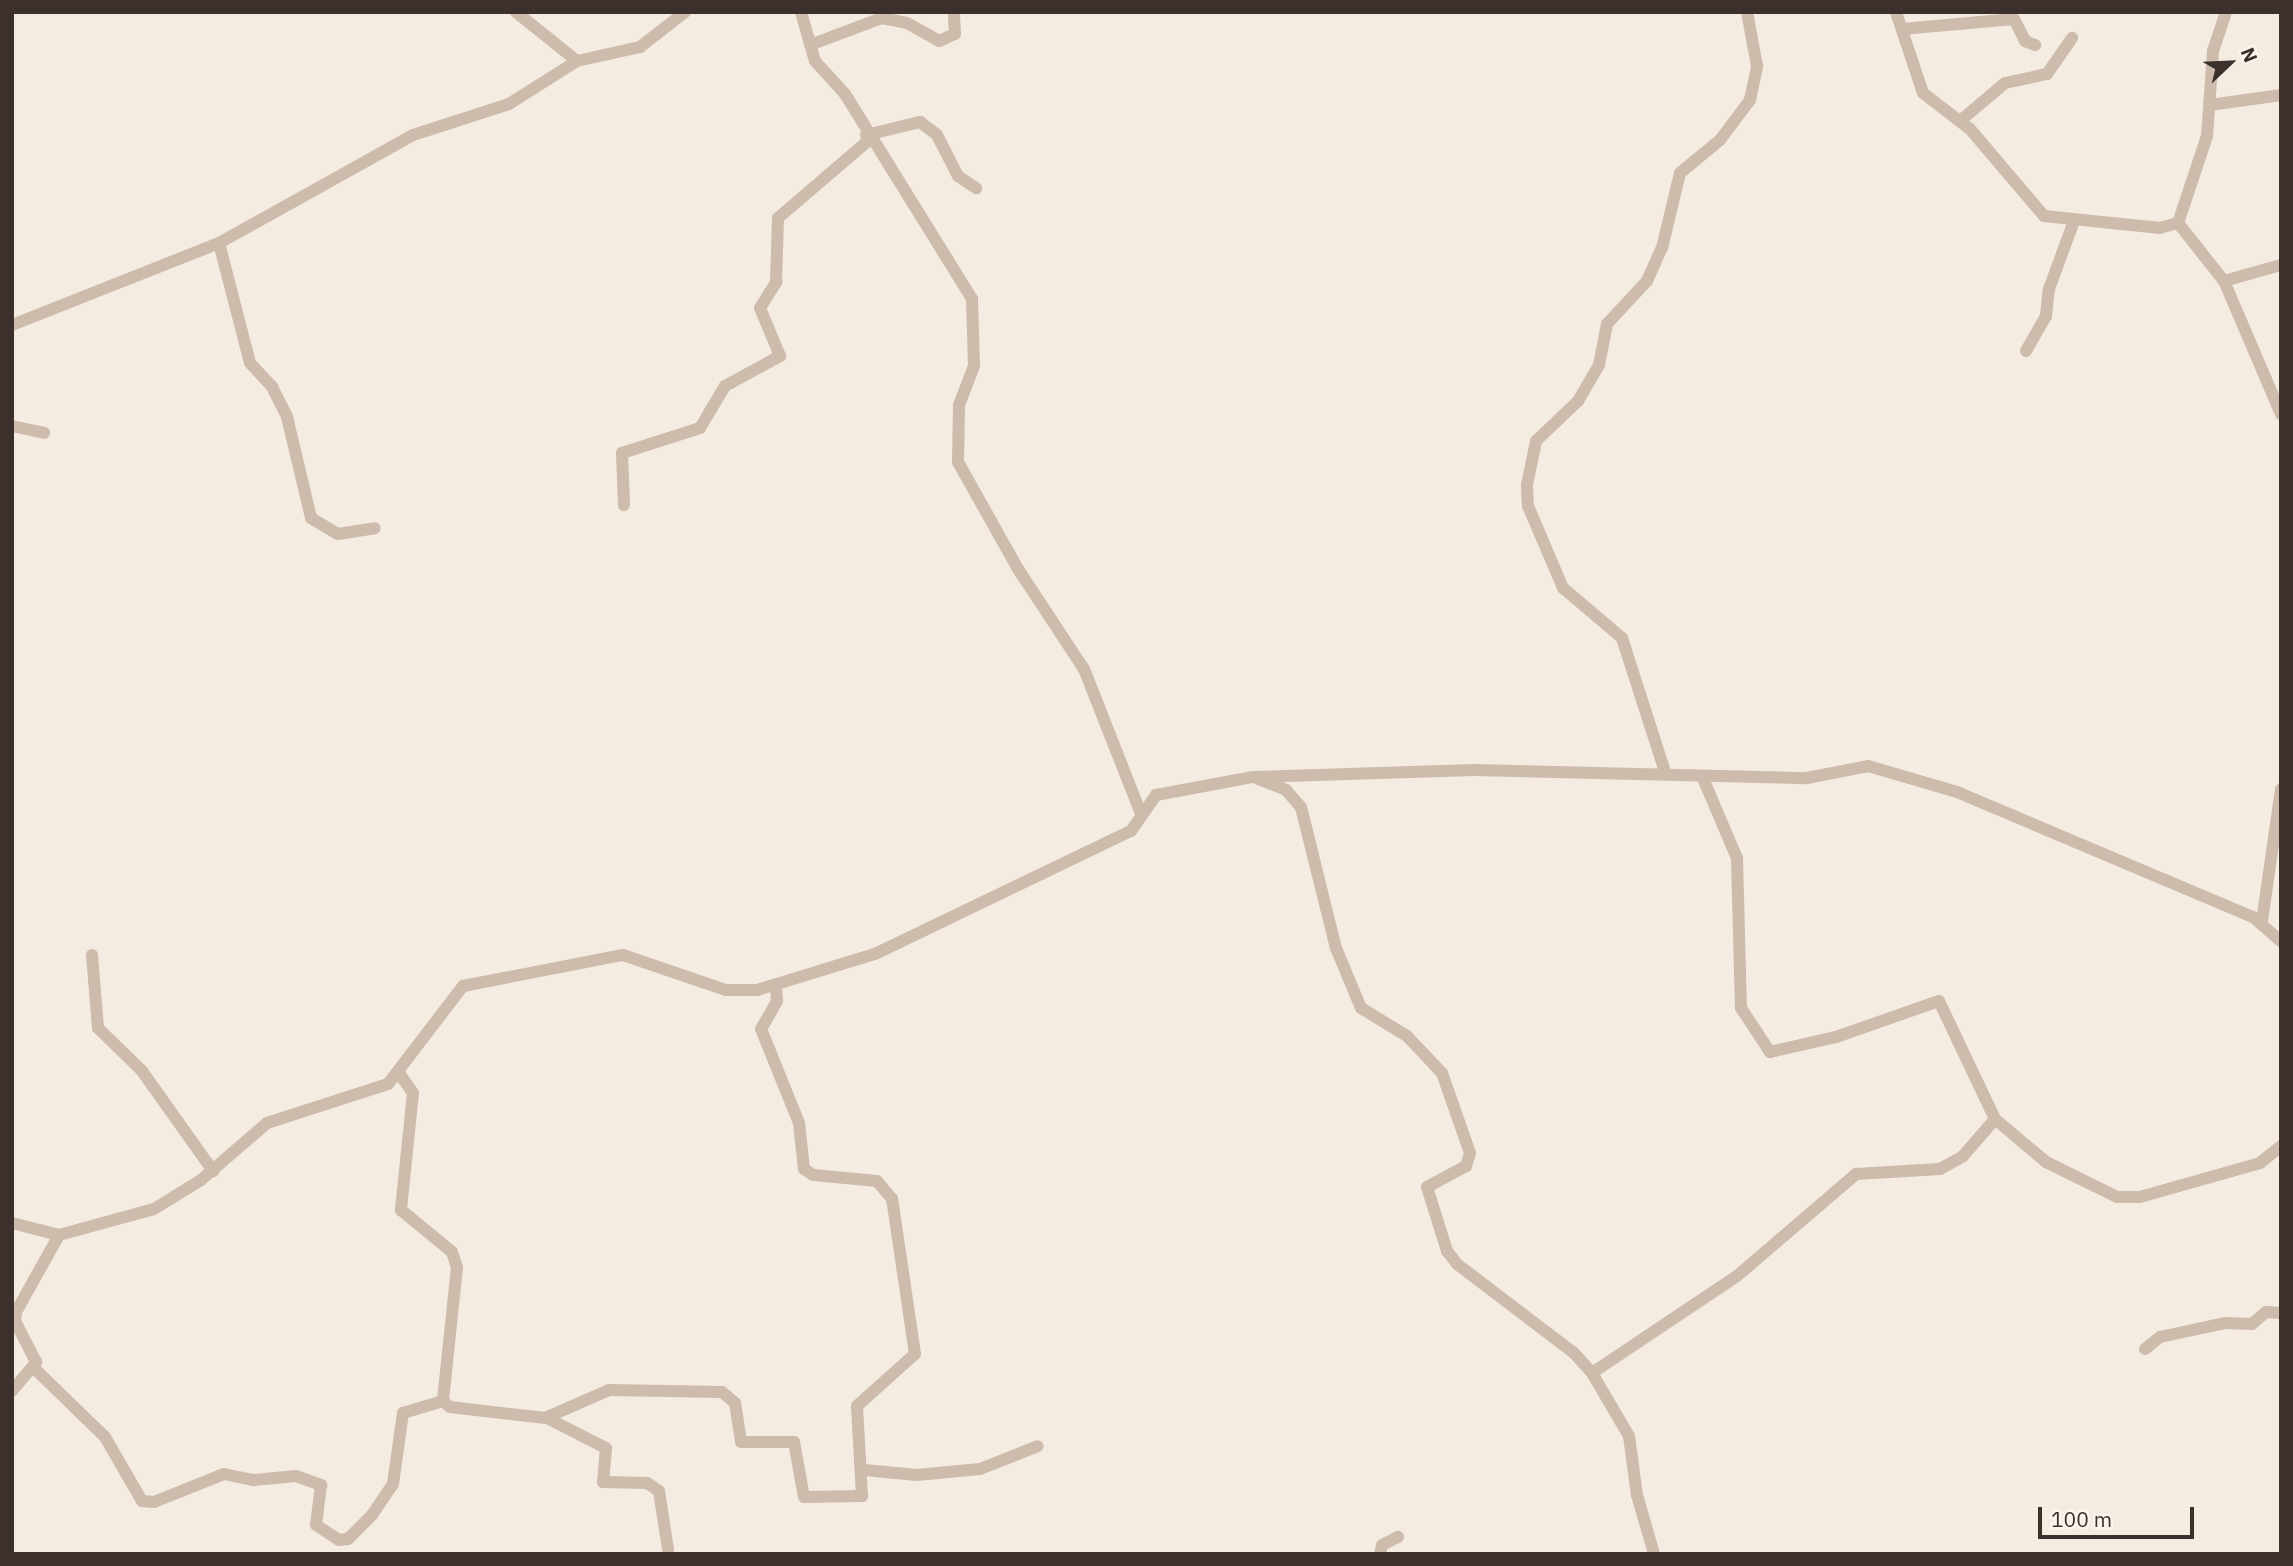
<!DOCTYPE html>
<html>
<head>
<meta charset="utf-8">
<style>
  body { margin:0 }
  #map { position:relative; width:2293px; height:1566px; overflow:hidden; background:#f4ebe1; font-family:"IBM Plex Sans",sans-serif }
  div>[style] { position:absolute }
  .minor>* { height:12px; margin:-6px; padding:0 6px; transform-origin:6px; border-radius:6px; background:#cdbbac }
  span { translate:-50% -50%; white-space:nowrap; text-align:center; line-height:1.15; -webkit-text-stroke:7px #fbf5ee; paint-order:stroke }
  .frame { position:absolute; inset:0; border:14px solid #3b302b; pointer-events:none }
  .north { position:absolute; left:2195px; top:28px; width:70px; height:70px; -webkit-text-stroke:5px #fbf5ee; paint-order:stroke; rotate:67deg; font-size:19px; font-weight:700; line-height:28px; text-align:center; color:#3b302b }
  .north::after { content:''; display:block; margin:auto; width:24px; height:32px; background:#3b302b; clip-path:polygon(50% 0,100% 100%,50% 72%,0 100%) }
  .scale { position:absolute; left:2038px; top:1507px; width:156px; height:32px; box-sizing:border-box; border:4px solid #3b302b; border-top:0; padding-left:9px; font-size:21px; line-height:24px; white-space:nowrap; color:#3b302b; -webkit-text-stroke:5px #fbf5ee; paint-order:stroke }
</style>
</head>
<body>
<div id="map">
  <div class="minor">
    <div style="left:516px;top:12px;width:78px;rotate:38.8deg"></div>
    <div style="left:801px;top:12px;width:51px;rotate:74.1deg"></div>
    <div style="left:815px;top:61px;width:45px;rotate:47.7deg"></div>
    <div style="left:845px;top:94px;width:241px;rotate:58.2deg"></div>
    <div style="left:972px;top:299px;width:67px;rotate:88.3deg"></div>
    <div style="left:974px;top:366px;width:42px;rotate:111deg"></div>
    <div style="left:959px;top:405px;width:57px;rotate:91deg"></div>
    <div style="left:958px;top:462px;width:123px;rotate:60.7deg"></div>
    <div style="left:1018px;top:569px;width:120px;rotate:56.6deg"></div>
    <div style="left:1084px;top:669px;width:156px;rotate:68.5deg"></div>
    <div style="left:1896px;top:12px;width:85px;rotate:71.6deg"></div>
    <div style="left:1923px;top:93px;width:59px;rotate:37.5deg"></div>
    <div style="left:1970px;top:129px;width:114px;rotate:49.6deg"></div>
    <div style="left:2044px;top:216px;width:117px;rotate:5.9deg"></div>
    <div style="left:2160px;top:228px;width:19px;rotate:-16deg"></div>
    <div style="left:2226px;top:12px;width:41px;rotate:108.4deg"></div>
    <div style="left:2213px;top:51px;width:85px;rotate:94deg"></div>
    <div style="left:2207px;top:136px;width:92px;rotate:108.4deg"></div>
    <div style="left:2178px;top:223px;width:74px;rotate:51.6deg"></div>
    <div style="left:2224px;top:281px;width:145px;rotate:66.8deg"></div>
    <div style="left:1902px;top:29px;width:112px;rotate:-5.1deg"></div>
    <div style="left:2014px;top:19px;width:25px;rotate:63deg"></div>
    <div style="left:2025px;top:41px;width:11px;rotate:22deg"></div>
    <div style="left:810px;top:45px;width:77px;rotate:-20.6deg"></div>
    <div style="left:882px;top:18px;width:25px;rotate:11deg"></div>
    <div style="left:907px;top:23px;width:37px;rotate:29deg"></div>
    <div style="left:939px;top:41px;width:17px;rotate:-24deg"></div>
    <div style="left:955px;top:34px;width:22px;rotate:-93deg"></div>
    <div style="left:2210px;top:105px;width:72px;rotate:-8deg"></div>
    <div style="left:1960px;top:121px;width:59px;rotate:-40.2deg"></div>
    <div style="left:2005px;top:83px;width:43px;rotate:-12.1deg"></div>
    <div style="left:2047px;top:74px;width:44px;rotate:-55.2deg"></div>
    <div style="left:866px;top:135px;width:56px;rotate:-13.5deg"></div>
    <div style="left:920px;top:122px;width:21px;rotate:37deg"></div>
    <div style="left:937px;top:135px;width:46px;rotate:62.9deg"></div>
    <div style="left:958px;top:176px;width:22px;rotate:34deg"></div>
    <div style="left:219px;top:243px;width:124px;rotate:75.5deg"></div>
    <div style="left:250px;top:363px;width:33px;rotate:47deg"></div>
    <div style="left:272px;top:387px;width:34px;rotate:63deg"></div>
    <div style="left:287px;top:417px;width:104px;rotate:76.6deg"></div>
    <div style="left:311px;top:518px;width:31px;rotate:31deg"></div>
    <div style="left:338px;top:534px;width:37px;rotate:-9deg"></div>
    <div style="left:2224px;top:281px;width:59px;rotate:-15.7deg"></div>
    <div style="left:12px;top:325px;width:223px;rotate:-21.6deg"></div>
    <div style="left:219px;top:243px;width:222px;rotate:-29.1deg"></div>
    <div style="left:413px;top:135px;width:101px;rotate:-17.9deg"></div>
    <div style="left:509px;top:104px;width:80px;rotate:-32.3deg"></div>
    <div style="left:577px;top:61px;width:65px;rotate:-12.5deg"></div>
    <div style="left:640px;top:47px;width:57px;rotate:-37.9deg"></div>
    <div style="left:2026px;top:351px;width:40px;rotate:-60.3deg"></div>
    <div style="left:2046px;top:316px;width:27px;rotate:-84deg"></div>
    <div style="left:2049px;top:289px;width:72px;rotate:-69.8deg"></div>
    <div style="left:12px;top:426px;width:33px;rotate:12deg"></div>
    <div style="left:624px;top:505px;width:52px;rotate:-92.2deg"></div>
    <div style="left:622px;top:453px;width:82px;rotate:-17.8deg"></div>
    <div style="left:700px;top:428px;width:49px;rotate:-59.2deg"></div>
    <div style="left:725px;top:386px;width:63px;rotate:-28.6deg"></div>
    <div style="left:780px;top:356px;width:52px;rotate:-112.6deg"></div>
    <div style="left:760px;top:308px;width:31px;rotate:-58deg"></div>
    <div style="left:776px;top:282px;width:64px;rotate:-88.2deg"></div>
    <div style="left:778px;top:218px;width:120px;rotate:-40.6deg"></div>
    <div style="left:1666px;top:775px;width:144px;rotate:-107.8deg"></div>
    <div style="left:1622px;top:638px;width:77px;rotate:-139.7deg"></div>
    <div style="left:1563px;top:588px;width:89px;rotate:-113.1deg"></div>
    <div style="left:1528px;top:506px;width:21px;rotate:-93deg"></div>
    <div style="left:1527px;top:485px;width:45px;rotate:-78.4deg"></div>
    <div style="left:1536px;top:441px;width:58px;rotate:-43.6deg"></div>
    <div style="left:1578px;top:401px;width:42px;rotate:-59.7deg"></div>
    <div style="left:1599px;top:365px;width:42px;rotate:-79deg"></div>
    <div style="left:1607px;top:324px;width:59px;rotate:-47.1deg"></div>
    <div style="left:1647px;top:281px;width:36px;rotate:-66deg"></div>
    <div style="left:1662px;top:248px;width:77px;rotate:-76.5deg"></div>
    <div style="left:1680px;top:173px;width:52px;rotate:-39.5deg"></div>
    <div style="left:1720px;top:140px;width:50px;rotate:-53.1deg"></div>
    <div style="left:1750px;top:100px;width:35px;rotate:-78deg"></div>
    <div style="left:1757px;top:66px;width:55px;rotate:-100.5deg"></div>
    <div style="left:1702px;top:776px;width:89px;rotate:66.9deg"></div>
    <div style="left:1737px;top:858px;width:150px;rotate:88.5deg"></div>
    <div style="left:1741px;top:1008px;width:53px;rotate:56.6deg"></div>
    <div style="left:1770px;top:1052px;width:68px;rotate:-12.8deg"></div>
    <div style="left:1836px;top:1037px;width:109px;rotate:-19.3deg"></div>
    <div style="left:1939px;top:1001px;width:131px;rotate:64.6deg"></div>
    <div style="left:1995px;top:1119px;width:67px;rotate:40.1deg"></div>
    <div style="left:2046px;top:1162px;width:79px;rotate:26.2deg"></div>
    <div style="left:2117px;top:1197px;width:23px"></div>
    <div style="left:2140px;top:1197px;width:125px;rotate:-15.8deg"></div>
    <div style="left:2260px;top:1163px;width:27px;rotate:-39deg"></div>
    <div style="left:1258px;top:779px;width:30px;rotate:21deg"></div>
    <div style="left:1286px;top:790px;width:23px;rotate:49deg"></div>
    <div style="left:1301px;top:807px;width:145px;rotate:76.1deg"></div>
    <div style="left:1336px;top:948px;width:65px;rotate:67.4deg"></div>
    <div style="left:1361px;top:1008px;width:54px;rotate:31.3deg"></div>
    <div style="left:1407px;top:1036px;width:51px;rotate:46.6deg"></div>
    <div style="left:1442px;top:1073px;width:85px;rotate:70.7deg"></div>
    <div style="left:1470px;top:1153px;width:14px;rotate:107deg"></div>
    <div style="left:1466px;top:1166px;width:44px;rotate:151.7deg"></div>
    <div style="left:1427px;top:1187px;width:67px;rotate:72.6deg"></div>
    <div style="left:1447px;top:1251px;width:16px;rotate:52deg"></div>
    <div style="left:1457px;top:1264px;width:147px;rotate:37.3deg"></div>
    <div style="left:1574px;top:1353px;width:27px;rotate:48deg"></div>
    <div style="left:1592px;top:1373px;width:73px;rotate:59.6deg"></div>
    <div style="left:1629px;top:1436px;width:60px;rotate:82.3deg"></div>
    <div style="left:1637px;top:1495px;width:61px;rotate:73.9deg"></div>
    <div style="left:2262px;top:921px;width:133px;rotate:-81.8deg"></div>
    <div style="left:92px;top:955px;width:73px;rotate:85.3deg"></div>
    <div style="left:98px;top:1028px;width:62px;rotate:44.3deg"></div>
    <div style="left:142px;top:1071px;width:123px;rotate:54.6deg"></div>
    <div style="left:399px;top:1073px;width:24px;rotate:55deg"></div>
    <div style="left:413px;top:1093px;width:118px;rotate:95.9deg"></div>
    <div style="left:401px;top:1210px;width:66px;rotate:39.5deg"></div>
    <div style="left:452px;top:1252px;width:16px;rotate:72deg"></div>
    <div style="left:457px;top:1267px;width:135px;rotate:96deg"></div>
    <div style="left:12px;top:1223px;width:49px;rotate:14.3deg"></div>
    <div style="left:59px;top:1235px;width:98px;rotate:-15.3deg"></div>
    <div style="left:154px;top:1209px;width:55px;rotate:-31.7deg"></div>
    <div style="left:201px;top:1180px;width:87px;rotate:-40.8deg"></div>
    <div style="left:267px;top:1123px;width:127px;rotate:-17.9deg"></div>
    <div style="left:388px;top:1084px;width:123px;rotate:-52.6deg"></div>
    <div style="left:463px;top:986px;width:163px;rotate:-11deg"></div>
    <div style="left:623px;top:955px;width:109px;rotate:18.8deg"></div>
    <div style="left:726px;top:990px;width:31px"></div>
    <div style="left:757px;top:990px;width:123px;rotate:-17deg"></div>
    <div style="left:875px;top:954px;width:284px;rotate:-25.7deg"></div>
    <div style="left:1131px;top:831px;width:44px;rotate:-55.2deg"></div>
    <div style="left:1156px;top:795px;width:99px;rotate:-10.5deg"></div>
    <div style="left:1253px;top:777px;width:221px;rotate:-1.8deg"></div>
    <div style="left:1474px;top:770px;width:333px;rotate:1.4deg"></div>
    <div style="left:1807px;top:778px;width:62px;rotate:-11.1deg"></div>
    <div style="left:1868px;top:766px;width:93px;rotate:16.3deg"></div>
    <div style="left:1957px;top:792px;width:321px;rotate:22.9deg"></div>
    <div style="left:2253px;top:917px;width:37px;rotate:41deg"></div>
    <div style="left:2145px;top:1349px;width:19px;rotate:-39deg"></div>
    <div style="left:2160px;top:1337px;width:66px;rotate:-12.2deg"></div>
    <div style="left:2225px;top:1323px;width:27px;rotate:2deg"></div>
    <div style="left:2252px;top:1324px;width:18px;rotate:-41deg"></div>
    <div style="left:2266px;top:1312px;width:15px;rotate:4deg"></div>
    <div style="left:34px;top:1368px;width:99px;rotate:44.2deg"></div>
    <div style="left:105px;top:1437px;width:74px;rotate:60deg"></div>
    <div style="left:142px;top:1501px;width:12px;rotate:5deg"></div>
    <div style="left:154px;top:1502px;width:75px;rotate:-21.8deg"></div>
    <div style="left:224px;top:1474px;width:30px;rotate:12deg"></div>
    <div style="left:253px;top:1480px;width:43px;rotate:-5.3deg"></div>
    <div style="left:296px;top:1476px;width:27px;rotate:20deg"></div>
    <div style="left:321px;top:1485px;width:40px;rotate:97.1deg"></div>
    <div style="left:316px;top:1525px;width:27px;rotate:33deg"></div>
    <div style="left:339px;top:1540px;width:9px;rotate:-6deg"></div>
    <div style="left:348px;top:1539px;width:34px;rotate:-45deg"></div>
    <div style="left:372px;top:1515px;width:37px;rotate:-56deg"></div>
    <div style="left:393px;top:1484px;width:72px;rotate:-82deg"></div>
    <div style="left:403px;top:1413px;width:42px;rotate:-16.7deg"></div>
    <div style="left:443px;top:1401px;width:9px;rotate:41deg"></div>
    <div style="left:450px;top:1407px;width:96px;rotate:6.6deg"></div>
    <div style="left:545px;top:1418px;width:70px;rotate:-23.6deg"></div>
    <div style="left:609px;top:1390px;width:113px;rotate:1deg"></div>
    <div style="left:722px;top:1392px;width:17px;rotate:40deg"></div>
    <div style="left:735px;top:1403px;width:39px;rotate:81deg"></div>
    <div style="left:741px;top:1442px;width:53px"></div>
    <div style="left:794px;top:1442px;width:56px;rotate:79.7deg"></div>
    <div style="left:804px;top:1497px;width:58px;rotate:-1deg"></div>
    <div style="left:862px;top:1496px;width:90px;rotate:-93.2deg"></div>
    <div style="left:857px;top:1406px;width:78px;rotate:-41.9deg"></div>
    <div style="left:915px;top:1354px;width:157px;rotate:-98.4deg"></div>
    <div style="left:892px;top:1199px;width:23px;rotate:-130deg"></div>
    <div style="left:877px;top:1181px;width:64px;rotate:-174.6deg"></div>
    <div style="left:813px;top:1175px;width:11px;rotate:-146deg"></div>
    <div style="left:804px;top:1169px;width:46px;rotate:-96.2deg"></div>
    <div style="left:799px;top:1123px;width:101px;rotate:-112deg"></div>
    <div style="left:761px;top:1029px;width:32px;rotate:-60deg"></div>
    <div style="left:777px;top:1001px;width:16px;rotate:-94deg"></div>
    <div style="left:1592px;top:1373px;width:174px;rotate:-33.8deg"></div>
    <div style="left:1737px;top:1276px;width:157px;rotate:-40.6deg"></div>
    <div style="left:1856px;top:1174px;width:84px;rotate:-3.4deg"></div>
    <div style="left:1940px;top:1169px;width:26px;rotate:-29deg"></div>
    <div style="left:1963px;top:1156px;width:49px;rotate:-49.1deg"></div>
    <div style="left:12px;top:1391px;width:38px;rotate:-50deg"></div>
    <div style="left:36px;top:1362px;width:46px;rotate:-117.1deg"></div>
    <div style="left:15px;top:1321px;width:9px;rotate:-84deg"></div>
    <div style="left:16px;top:1312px;width:88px;rotate:-60.8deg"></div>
    <div style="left:549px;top:1419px;width:64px;rotate:27deg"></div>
    <div style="left:606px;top:1448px;width:34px;rotate:95deg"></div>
    <div style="left:603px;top:1482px;width:44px;rotate:1.3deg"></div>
    <div style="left:647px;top:1483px;width:14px;rotate:34deg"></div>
    <div style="left:659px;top:1491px;width:59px;rotate:81.2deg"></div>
    <div style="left:865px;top:1470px;width:52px;rotate:5.5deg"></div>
    <div style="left:917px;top:1475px;width:63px;rotate:-5.4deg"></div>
    <div style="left:980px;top:1469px;width:62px;rotate:-21.6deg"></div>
    <div style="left:1380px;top:1554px;width:9px;rotate:-77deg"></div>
    <div style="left:1382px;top:1545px;width:18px;rotate:-27deg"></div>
  </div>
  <div class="frame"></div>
  <div class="north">N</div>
  <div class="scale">100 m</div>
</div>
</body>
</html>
